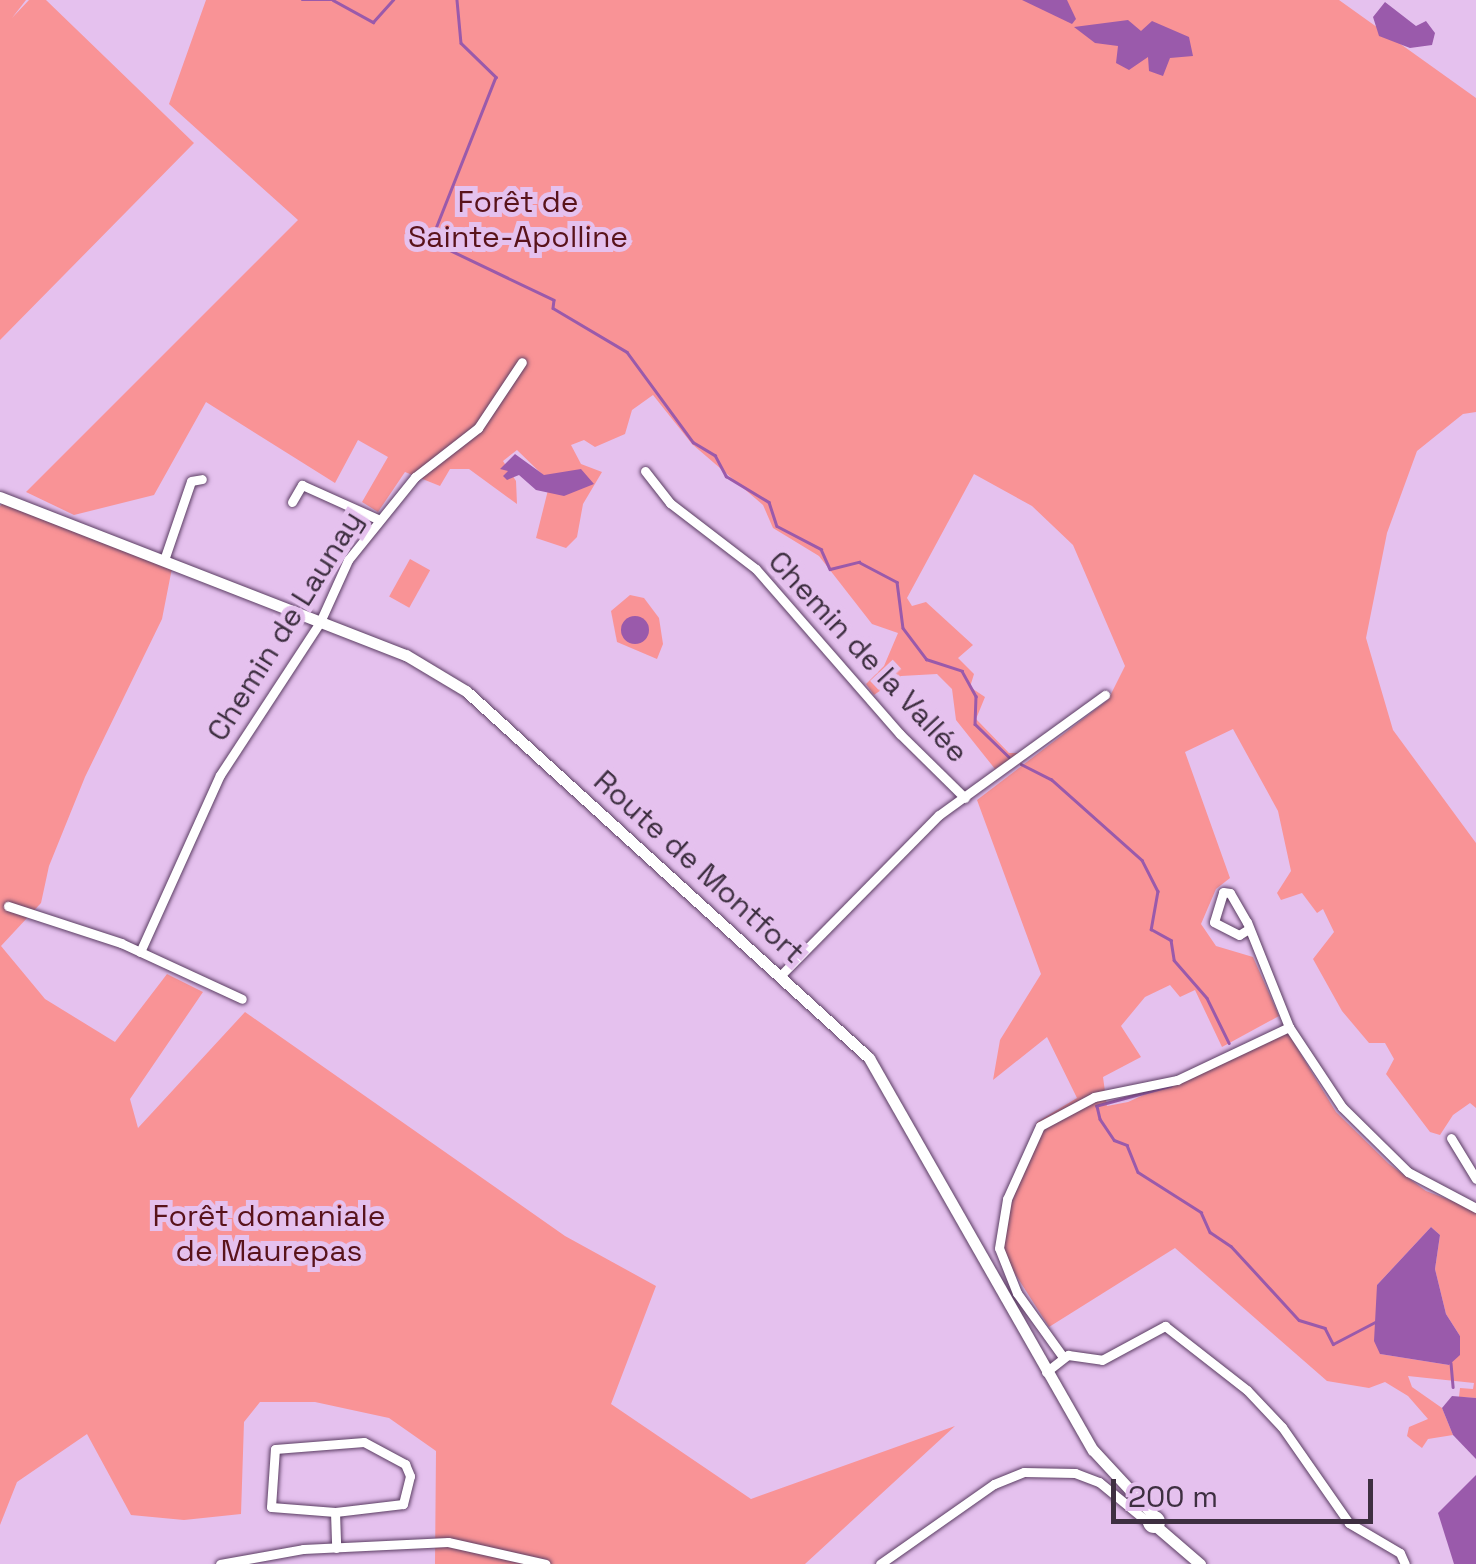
<!DOCTYPE html>
<html>
<head>
<meta charset="utf-8">
<style>
  body { margin:0 }
  #map { position:relative; width:1476px; height:1564px; overflow:hidden; background:#e5c1ee; font-family:"Space Grotesk",sans-serif }
  div>[style] { position:absolute }
  .green>* { inset:0; background:#f99396; transform-origin:0 0 }
  .water>* { inset:0; background:#9a5aab }
  .round { border-radius:50% }
  .stream>* { height:2.5px; margin:-1.25px; padding:0 1.25px; transform-origin:1.25px; border-radius:1.25px; background:#9a5aab }
  .roads { filter:drop-shadow(0 0 2px #5b3d63) drop-shadow(0 0 2px #5b3d63) }
  .minor>* { height:9px; margin:-4.5px; padding:0 4.5px; transform-origin:4.5px; border-radius:4.5px; background:#fff }
  .tertiary>* { height:11px; margin:-5.5px; padding:0 5.5px; transform-origin:5.5px; border-radius:5.5px; background:#fff }
  .tertiary>.ring { margin:-5.5px; padding:0; box-sizing:content-box; background:none; border:11px solid #fff; border-radius:50% }
  span { translate:-50% -50%; white-space:nowrap; text-align:center; line-height:1.15; -webkit-text-stroke:10px #e5c1ee; paint-order:stroke }
  .park-label { font-size:30px; color:#59131b }
  .street-label { font-size:30px; color:#3e2f41 }
  .scale { position:absolute; left:1111px; top:1479px; width:262px; height:45px; box-sizing:border-box; border:5px solid #3e2f41; border-top:0; padding-left:12px; font-size:30px; line-height:35px; white-space:nowrap; color:#3e2f41; -webkit-text-stroke:8px #e5c1ee; paint-order:stroke }
</style>
</head>
<body>
<div id="map">
  <div class="green">
    <div style="clip-path:polygon(0 0,26px 0,12px 18px,29px 0,46px 0,194px 143px,0 340px)"></div>
    <div style="clip-path:polygon(evenodd,206px 0,1339px 0,1476px 98px,1476px 412px,1463px 414px,1417px 451px,1387px 533px,1366px 638px,1393px 730px,1476px 843px,1476px 1108px,1470px 1103px,1453px 1115px,1440px 1135px,1430px 1132px,1386px 1074px,1394px 1059px,1385px 1043px,1369px 1043px,1342px 1011px,1313px 959px,1334px 932px,1323px 909px,1317px 913px,1302px 893px,1281px 900px,1277px 893px,1291px 871px,1278px 811px,1233px 729px,1185px 752px,1230px 878px,1216px 889px,1201px 924px,1216px 946px,1253px 957px,1279px 1016px,1222px 1047px,1195px 990px,1180px 997px,1170px 985px,1145px 997px,1121px 1026px,1141px 1057px,1103px 1077px,1107px 1106px,1128px 1102px,1286px 1030px,1336px 1112px,1389px 1164px,1426px 1191px,1476px 1210px,1476px 1398px,1459px 1397px,1460px 1388px,1473px 1389px,1474px 1383px,1408px 1376px,1412px 1387px,1442px 1408px,1453px 1435px,1428px 1439px,1422px 1448px,1414px 1442px,1407px 1436px,1409px 1427px,1428px 1419px,1408px 1396px,1385px 1382px,1369px 1388px,1327px 1381px,1175px 1248px,1049px 1327px,998px 1247px,1037px 1122px,1077px 1098px,1047px 1037px,993px 1080px,1000px 1040px,1041px 974px,977px 800px,1108px 700px,1125px 666px,1073px 545px,1032px 506px,974px 474px,907px 598px,912px 606px,926px 602px,973px 645px,958px 658px,974px 674px,970px 687px,985px 697px,976px 719px,1009px 753px,1019px 753px,995px 769px,956px 720px,952px 689px,937px 674px,901px 676px,874px 695px,866px 684px,884px 666px,898px 633px,872px 624px,819px 556px,773px 528px,763px 505px,692px 444px,653px 395px,632px 410px,625px 434px,595px 447px,584px 440px,571px 445px,581px 464px,602px 472px,583px 504px,577px 537px,566px 548px,536px 538px,550px 482px,517px 450px,503px 461px,516px 481px,517px 504px,469px 469px,450px 469px,440px 486px,405px 472px,378px 512px,362px 502px,388px 457px,358px 440px,335px 483px,206px 402px,154px 495px,74px 515px,26px 492px,298px 220px,169px 104px,206px 0,1431px 1227px,1440px 1235px,1435px 1269px,1446px 1314px,1460px 1336px,1449px 1365px,1380px 1354px,1377px 1285px,1431px 1227px)"></div>
    <div style="clip-path:polygon(3px 503px,173px 563px,162px 619px,85px 777px,49px 866px,41px 903px,1px 946px,45px 999px,115px 1042px,167px 974px,203px 992px,130px 1099px,138px 1128px,245px 1012px,565px 1236px,656px 1286px,611px 1404px,751px 1499px,955px 1426px,805px 1564px,435px 1564px,436px 1451px,389px 1418px,315px 1402px,260px 1402px,244px 1422px,241px 1514px,184px 1520px,131px 1515px,87px 1434px,17px 1482px,0 1525px,0 506px)"></div>
    <div style="left:410px;top:559px;width:23px;height:43px;rotate:29deg"></div>
    <div style="clip-path:polygon(630px 595px,644px 598px,659px 618px,663px 644px,657px 659px,617px 642px,611px 611px)"></div>
  </div>
  <div class="water">
    <div style="clip-path:polygon(1022px 0,1067px 0,1076px 19px,1072px 24px)"></div>
    <div style="clip-path:polygon(1385px 2px,1416px 26px,1426px 21px,1435px 33px,1432px 45px,1410px 48px,1379px 36px,1373px 17px)"></div>
    <div style="clip-path:polygon(1128px 20px,1141px 31px,1152px 21px,1189px 37px,1193px 56px,1170px 58px,1163px 76px,1149px 71px,1148px 57px,1129px 70px,1116px 63px,1118px 46px,1095px 43px,1074px 27px)"></div>
    <div style="clip-path:polygon(515px 454px,544px 475px,581px 469px,594px 484px,564px 496px,536px 490px,519px 475px,507px 480px,503px 476px,508px 471px,500px 469px)"></div>
    <div class="round" style="left:621px;top:616px;width:28px;height:28px"></div>
    <div style="clip-path:polygon(1431px 1227px,1440px 1235px,1435px 1269px,1446px 1314px,1460px 1336px,1460px 1355px,1449px 1365px,1380px 1354px,1374px 1341px,1377px 1285px)"></div>
    <div style="clip-path:polygon(1452px 1396px,1476px 1398px,1476px 1459px,1453px 1435px,1442px 1408px)"></div>
    <div style="clip-path:polygon(1476px 1475px,1476px 1564px,1454px 1564px,1438px 1513px)"></div>
  </div>
  <div class="stream">
    <div style="left:302px;top:0;width:31px"></div>
    <div style="left:333px;top:0;width:46px;rotate:28.8deg"></div>
    <div style="left:373px;top:22px;width:30px;rotate:-48deg"></div>
    <div style="left:457px;top:0;width:43px;rotate:84.7deg"></div>
    <div style="left:461px;top:43px;width:49px;rotate:44.2deg"></div>
    <div style="left:496px;top:77px;width:176px;rotate:111.6deg"></div>
    <div style="left:431px;top:241px;width:136px;rotate:25.6deg"></div>
    <div style="left:554px;top:300px;width:8px;rotate:97deg"></div>
    <div style="left:553px;top:308px;width:86px;rotate:30.7deg"></div>
    <div style="left:627px;top:352px;width:112px;rotate:53.7deg"></div>
    <div style="left:693px;top:442px;width:26px;rotate:31deg"></div>
    <div style="left:715px;top:455px;width:24px;rotate:62deg"></div>
    <div style="left:726px;top:476px;width:50px;rotate:31.2deg"></div>
    <div style="left:769px;top:502px;width:25px;rotate:72deg"></div>
    <div style="left:777px;top:526px;width:50px;rotate:27.6deg"></div>
    <div style="left:821px;top:549px;width:22px;rotate:66deg"></div>
    <div style="left:830px;top:569px;width:30px;rotate:-14deg"></div>
    <div style="left:859px;top:562px;width:43px;rotate:27.8deg"></div>
    <div style="left:897px;top:582px;width:46px;rotate:82.6deg"></div>
    <div style="left:903px;top:628px;width:39px;rotate:53deg"></div>
    <div style="left:926px;top:659px;width:38px;rotate:18deg"></div>
    <div style="left:962px;top:671px;width:29px;rotate:61deg"></div>
    <div style="left:976px;top:696px;width:28px;rotate:92deg"></div>
    <div style="left:975px;top:724px;width:47px;rotate:44.1deg"></div>
    <div style="left:1021px;top:764px;width:34px;rotate:27deg"></div>
    <div style="left:1051px;top:779px;width:122px;rotate:41.7deg"></div>
    <div style="left:1142px;top:860px;width:35px;rotate:63deg"></div>
    <div style="left:1158px;top:891px;width:39px;rotate:100deg"></div>
    <div style="left:1151px;top:929px;width:23px;rotate:29deg"></div>
    <div style="left:1171px;top:940px;width:20px;rotate:81deg"></div>
    <div style="left:1174px;top:960px;width:50px;rotate:49deg"></div>
    <div style="left:1207px;top:998px;width:50px;rotate:63.9deg"></div>
    <div style="left:1171px;top:1086px;width:77px;rotate:164.9deg"></div>
    <div style="left:1097px;top:1106px;width:13px;rotate:77deg"></div>
    <div style="left:1100px;top:1119px;width:25px;rotate:56deg"></div>
    <div style="left:1114px;top:1140px;width:14px;rotate:21deg"></div>
    <div style="left:1127px;top:1145px;width:29px;rotate:68deg"></div>
    <div style="left:1138px;top:1172px;width:75px;rotate:32.4deg"></div>
    <div style="left:1201px;top:1212px;width:22px;rotate:66deg"></div>
    <div style="left:1210px;top:1232px;width:25px;rotate:34deg"></div>
    <div style="left:1231px;top:1246px;width:100px;rotate:47.4deg"></div>
    <div style="left:1299px;top:1320px;width:27px;rotate:17deg"></div>
    <div style="left:1325px;top:1328px;width:18px;rotate:63deg"></div>
    <div style="left:1333px;top:1344px;width:47px;rotate:-27.6deg"></div>
    <div style="left:1451px;top:1363px;width:24px;rotate:85deg"></div>
  </div>
  <div class="roads">
    <div class="minor">
      <div style="left:645px;top:471px;width:41px;rotate:52deg"></div>
      <div style="left:670px;top:503px;width:108px;rotate:37.5deg"></div>
      <div style="left:756px;top:569px;width:219px;rotate:48.9deg"></div>
      <div style="left:900px;top:734px;width:91px;rotate:44.6deg"></div>
      <div style="left:292px;top:502px;width:20px;rotate:-60deg"></div>
      <div style="left:302px;top:485px;width:85px;rotate:24.2deg"></div>
      <div style="left:164px;top:560px;width:83px;rotate:-71.1deg"></div>
      <div style="left:191px;top:481px;width:11px;rotate:-10deg"></div>
      <div style="left:8px;top:906px;width:119px;rotate:18.1deg"></div>
      <div style="left:121px;top:943px;width:133px;rotate:24.8deg"></div>
      <div style="left:1247px;top:930px;width:9px;rotate:148deg"></div>
      <div style="left:1239px;top:935px;width:28px;rotate:-153deg"></div>
      <div style="left:1214px;top:922px;width:31px;rotate:-73deg"></div>
      <div style="left:1223px;top:892px;width:7px;rotate:8deg"></div>
      <div style="left:1230px;top:893px;width:34px;rotate:60deg"></div>
      <div style="left:1247px;top:922px;width:113px;rotate:68.2deg"></div>
      <div style="left:1289px;top:1027px;width:96px;rotate:56.5deg"></div>
      <div style="left:1342px;top:1107px;width:93px;rotate:44.6deg"></div>
      <div style="left:1408px;top:1172px;width:77px;rotate:27.9deg"></div>
      <div style="left:140px;top:952px;width:194px;rotate:-65.7deg"></div>
      <div style="left:220px;top:775px;width:183px;rotate:-56.8deg"></div>
      <div style="left:320px;top:622px;width:68px;rotate:-65.7deg"></div>
      <div style="left:348px;top:560px;width:107px;rotate:-51.1deg"></div>
      <div style="left:415px;top:477px;width:80px;rotate:-37.9deg"></div>
      <div style="left:478px;top:428px;width:79px;rotate:-56.3deg"></div>
      <div style="left:782px;top:974px;width:223px;rotate:-45.4deg"></div>
      <div style="left:939px;top:815px;width:205px;rotate:-35.9deg"></div>
      <div style="left:1451px;top:1138px;width:48px;rotate:58.6deg"></div>
      <div style="left:1063px;top:1357px;width:79px;rotate:-125.7deg"></div>
      <div style="left:1017px;top:1293px;width:48px;rotate:-111.8deg"></div>
      <div style="left:999px;top:1248px;width:50px;rotate:-80.7deg"></div>
      <div style="left:1007px;top:1199px;width:80px;rotate:-65.7deg"></div>
      <div style="left:1040px;top:1126px;width:61px;rotate:-28.2deg"></div>
      <div style="left:1094px;top:1097px;width:85px;rotate:-11.6deg"></div>
      <div style="left:1177px;top:1080px;width:124px;rotate:-25.3deg"></div>
      <div style="left:1046px;top:1372px;width:28px;rotate:-38deg"></div>
      <div style="left:1068px;top:1355px;width:34px;rotate:8deg"></div>
      <div style="left:1102px;top:1360px;width:72px;rotate:-28.4deg"></div>
      <div style="left:1165px;top:1326px;width:104px;rotate:38deg"></div>
      <div style="left:1247px;top:1390px;width:51px;rotate:46.6deg"></div>
      <div style="left:1282px;top:1427px;width:117px;rotate:55.1deg"></div>
      <div style="left:1349px;top:1523px;width:59px;rotate:30.5deg"></div>
      <div style="left:1400px;top:1553px;width:12px;rotate:66deg"></div>
      <div style="left:364px;top:1442px;width:47px;rotate:28.2deg"></div>
      <div style="left:405px;top:1464px;width:13px;rotate:67deg"></div>
      <div style="left:410px;top:1476px;width:29px;rotate:104deg"></div>
      <div style="left:403px;top:1504px;width:68px;rotate:173.3deg"></div>
      <div style="left:335px;top:1512px;width:64px;rotate:-175.5deg"></div>
      <div style="left:271px;top:1507px;width:58px;rotate:-86.1deg"></div>
      <div style="left:275px;top:1449px;width:89px;rotate:-4.5deg"></div>
      <div style="left:335px;top:1512px;width:36px;rotate:88deg"></div>
      <div style="left:220px;top:1564px;width:84px;rotate:-10.2deg"></div>
      <div style="left:303px;top:1549px;width:145px;rotate:-2.8deg"></div>
      <div style="left:448px;top:1542px;width:100px;rotate:12.7deg"></div>
      <div style="left:880px;top:1564px;width:139px;rotate:-35.1deg"></div>
      <div style="left:994px;top:1484px;width:32px;rotate:-22deg"></div>
      <div style="left:1024px;top:1472px;width:51px;rotate:1.1deg"></div>
      <div style="left:1075px;top:1473px;width:26px;rotate:21deg"></div>
      <div style="left:1099px;top:1482px;width:65px;rotate:39.4deg"></div>
    </div>
    <div class="tertiary">
      <div style="left:0;top:497px;width:436px;rotate:21.3deg"></div>
      <div style="left:406px;top:655px;width:70px;rotate:31deg"></div>
      <div style="left:466px;top:691px;width:545px;rotate:42.32deg"></div>
      <div style="left:869px;top:1058px;width:451px;rotate:60.3deg"></div>
      <div style="left:1093px;top:1450px;width:91px;rotate:47.2deg"></div>
      <div class="ring" style="left:1148.5px;top:1516.5px;width:0;height:0"></div>
      <div style="left:1157px;top:1527px;width:57px;rotate:40.7deg"></div>
    </div>
  </div>
  <div class="park-label">
    <span style="left:518px;top:219px">Forêt de<br>Sainte-Apolline</span>
    <span style="left:269px;top:1233px">Forêt domaniale<br>de Maurepas</span>
  </div>
  <div class="street-label">
    <span style="left:285px;top:626px;rotate:-58deg">Chemin de Launay</span>
    <span style="left:868px;top:657px;rotate:47deg">Chemin de la Vallée</span>
    <span style="left:699px;top:867px;rotate:42deg">Route de Montfort</span>
  </div>
  <div class="scale">200 m</div>
</div>
</body>
</html>
